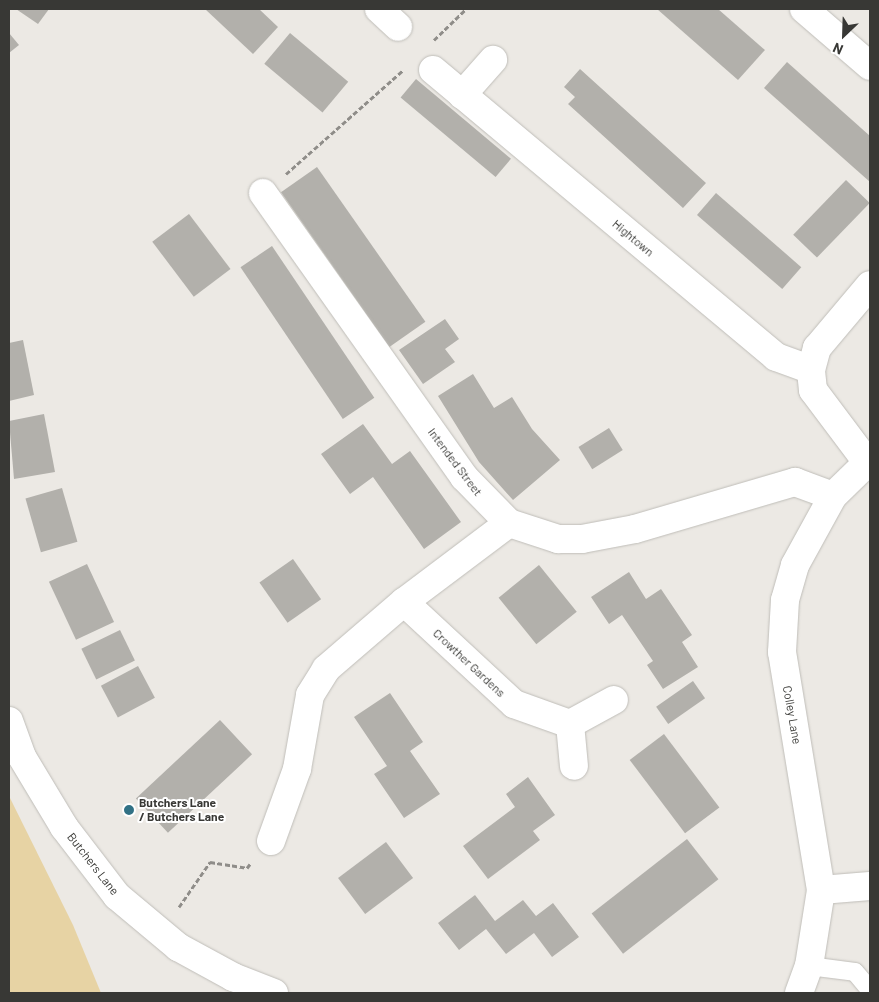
<!DOCTYPE html>
<html>
<head>
<meta charset="utf-8">
<style>
  body { margin:0 }
  #map { position:relative; width:879px; height:1002px; overflow:hidden; background:#ece9e4; font-family:Barlow,sans-serif }
  div>[style] { position:absolute }
  .green>* { inset:0; background:#e7d3a4 }
  .building>* { inset:0; background:#b2b0ab; transform-origin:0 0 }
  .path>* { height:3px; margin-top:-1.5px; transform-origin:0; background:repeating-linear-gradient(90deg,#8f8d89 0 5px,transparent 0 7.5px) }
  .roads { filter:drop-shadow(0 0 1px #bfbdb8) drop-shadow(0 0 1px #bfbdb8) }
  .service>* { height:18px; margin:-9px; padding:0 9px; transform-origin:9px; border-radius:9px; background:#fff }
  .minor>* { height:28px; margin:-14px; padding:0 14px; transform-origin:14px; border-radius:14px; background:#fff }
  .tertiary>* { height:28px; margin:-14px; padding:0 14px; transform-origin:14px; border-radius:14px; background:#fff }
  .secondary>* { height:28px; margin:-14px; padding:0 14px; transform-origin:14px; border-radius:14px; background:#fff }
  .dots>* { width:14px; height:14px; translate:-50% -50%; box-sizing:border-box; border:2px solid #fff; border-radius:50% }
  span { translate:-50% -50%; white-space:nowrap; text-align:center; line-height:1.15; -webkit-text-stroke:4px #fff; paint-order:stroke }
  .street-label { font-size:12px; color:#383835 }
  .poi-label { font-size:12px; color:#383835; font-weight:700 }
  .left { translate:0 -50%; text-align:left }
  .frame { position:absolute; inset:0; border:10px solid #383835; pointer-events:none }
  .north { position:absolute; left:819px; top:10px; width:50px; height:50px; -webkit-text-stroke:4px #fff; paint-order:stroke; rotate:204deg; font-size:14px; font-weight:700; line-height:20px; text-align:center; color:#383835 }
  .north::after { content:''; display:block; margin:auto; width:18px; height:22px; background:#383835; clip-path:polygon(50% 0,100% 100%,50% 72%,0 100%) }
</style>
</head>
<body>
<div id="map">
  <div class="green">
    <div style="clip-path:polygon(9px 796px,73px 925px,101px 993px,9px 993px)"></div>
  </div>
  <div class="building">
    <div style="clip-path:polygon(16px 9px,49px 9px,38px 24px)"></div>
    <div style="clip-path:polygon(205px 9px,259px 9px,278px 27px,253px 54px)"></div>
    <div style="clip-path:polygon(657px 9px,718px 9px,765px 50px,738px 80px)"></div>
    <div style="clip-path:polygon(9px 33px,19px 45px,9px 53px)"></div>
    <div style="left:290px;top:33px;width:76px;height:40px;rotate:40deg"></div>
    <div style="clip-path:polygon(787px 62px,870px 136px,870px 182px,764px 88px)"></div>
    <div style="clip-path:polygon(580px 69px,706px 183px,683px 208px,568px 104px,575px 97px,564px 87px)"></div>
    <div style="left:416px;top:79px;width:124px;height:24px;rotate:40deg"></div>
    <div style="left:317px;top:167px;width:189px;height:44px;rotate:55deg"></div>
    <div style="left:846px;top:180px;width:33px;height:76px;rotate:44deg"></div>
    <div style="left:716px;top:193px;width:113px;height:29px;rotate:41deg"></div>
    <div style="left:189px;top:214px;width:69px;height:46px;rotate:53deg"></div>
    <div style="left:272px;top:246px;width:183px;height:38px;rotate:56deg"></div>
    <div style="clip-path:polygon(445px 319px,459px 339px,445px 349px,455px 362px,423px 384px,399px 350px)"></div>
    <div style="clip-path:polygon(23px 340px,34px 395px,9px 401px,9px 343px)"></div>
    <div style="clip-path:polygon(473px 374px,494px 408px,512px 397px,532px 429px,560px 460px,513px 500px,479px 462px,438px 396px)"></div>
    <div style="clip-path:polygon(44px 414px,55px 472px,14px 479px,9px 421px)"></div>
    <div style="clip-path:polygon(363px 424px,392px 464px,410px 451px,461px 522px,424px 549px,373px 477px,350px 494px,321px 454px)"></div>
    <div style="left:609px;top:428px;width:26px;height:36px;rotate:58deg"></div>
    <div style="left:62px;top:488px;width:56px;height:38px;rotate:74deg"></div>
    <div style="left:293px;top:559px;width:49px;height:41px;rotate:55deg"></div>
    <div style="left:87px;top:564px;width:64px;height:42px;rotate:65deg"></div>
    <div style="left:539px;top:565px;width:60px;height:52px;rotate:51deg"></div>
    <div style="clip-path:polygon(629px 572px,646px 599px,661px 589px,692px 635px,682px 642px,698px 667px,663px 689px,647px 665px,653px 661px,622px 615px,609px 624px,591px 597px)"></div>
    <div style="left:120px;top:630px;width:34px;height:43px;rotate:64deg"></div>
    <div style="left:138px;top:666px;width:36px;height:42px;rotate:62deg"></div>
    <div style="left:693px;top:681px;width:21px;height:45px;rotate:55deg"></div>
    <div style="clip-path:polygon(390px 693px,423px 742px,410px 751px,440px 794px,404px 818px,374px 774px,387px 766px,354px 717px)"></div>
    <div style="left:220px;top:720px;width:47px;height:115px;rotate:47deg"></div>
    <div style="left:664px;top:734px;width:92px;height:43px;rotate:53deg"></div>
    <div style="clip-path:polygon(528px 777px,555px 815px,533px 831px,540px 840px,488px 879px,463px 846px,515px 807px,506px 794px)"></div>
    <div style="left:687px;top:839px;width:51px;height:121px;rotate:52deg"></div>
    <div style="left:386px;top:842px;width:45px;height:60px;rotate:53deg"></div>
    <div style="clip-path:polygon(475px 895px,495px 921px,523px 900px,536px 916px,553px 903px,579px 937px,552px 957px,534px 933px,506px 954px,486px 929px,459px 950px,438px 923px)"></div>
  </div>
  <div class="path">
    <div style="left:434px;top:40px;width:45px;rotate:-44.1deg"></div>
    <div style="left:286px;top:174px;width:157px;rotate:-41.6deg"></div>
    <div style="left:179px;top:907px;width:55px;rotate:-55.4deg"></div>
    <div style="left:210px;top:862px;width:37px;rotate:9deg"></div>
    <div style="left:247px;top:868px;width:5px;rotate:-53deg"></div>
  </div>
  <div class="roads">
    <div class="service">
      <div style="left:809px;top:966px;width:46px;rotate:7.4deg"></div>
      <div style="left:855px;top:972px;width:23px;rotate:50deg"></div>
    </div>
    <div class="minor">
      <div style="left:379px;top:9px;width:26px;rotate:43deg"></div>
      <div style="left:804px;top:9px;width:87px;rotate:40.8deg"></div>
      <div style="left:433px;top:70px;width:447px;rotate:39.9deg"></div>
      <div style="left:776px;top:357px;width:37px;rotate:20deg"></div>
      <div style="left:462px;top:95px;width:47px;rotate:-48.5deg"></div>
      <div style="left:263px;top:193px;width:348px;rotate:54.7deg"></div>
      <div style="left:464px;top:477px;width:64px;rotate:45.6deg"></div>
      <div style="left:509px;top:523px;width:52px;rotate:18.1deg"></div>
      <div style="left:558px;top:539px;width:24px"></div>
      <div style="left:582px;top:539px;width:54px;rotate:-10.7deg"></div>
      <div style="left:635px;top:529px;width:167px;rotate:-16.4deg"></div>
      <div style="left:795px;top:482px;width:40px;rotate:20.2deg"></div>
      <div style="left:867px;top:462px;width:90px;rotate:-126.9deg"></div>
      <div style="left:813px;top:390px;width:20px;rotate:-96deg"></div>
      <div style="left:811px;top:370px;width:23px;rotate:-75deg"></div>
      <div style="left:817px;top:348px;width:82px;rotate:-49.9deg"></div>
      <div style="left:404px;top:602px;width:150px;rotate:42.8deg"></div>
      <div style="left:514px;top:704px;width:59px;rotate:19.7deg"></div>
      <div style="left:570px;top:724px;width:50px;rotate:-28.6deg"></div>
      <div style="left:570px;top:724px;width:42px;rotate:84.6deg"></div>
      <div style="left:271px;top:841px;width:77px;rotate:-70.1deg"></div>
      <div style="left:297px;top:769px;width:75px;rotate:-80deg"></div>
      <div style="left:310px;top:695px;width:31px;rotate:-58deg"></div>
      <div style="left:326px;top:669px;width:103px;rotate:-40.7deg"></div>
      <div style="left:404px;top:602px;width:131px;rotate:-37deg"></div>
      <div style="left:821px;top:890px;width:49px;rotate:-4.7deg"></div>
    </div>
    <div class="tertiary">
      <div style="left:9px;top:721px;width:38px;rotate:70deg"></div>
      <div style="left:22px;top:757px;width:82px;rotate:59deg"></div>
      <div style="left:64px;top:827px;width:87px;rotate:52.5deg"></div>
      <div style="left:117px;top:896px;width:80px;rotate:39.9deg"></div>
      <div style="left:178px;top:947px;width:63px;rotate:28.6deg"></div>
      <div style="left:233px;top:977px;width:44px;rotate:21.3deg"></div>
    </div>
    <div class="secondary">
      <div style="left:799px;top:993px;width:29px;rotate:-70deg"></div>
      <div style="left:809px;top:966px;width:77px;rotate:-81deg"></div>
      <div style="left:821px;top:890px;width:241px;rotate:-99.3deg"></div>
      <div style="left:782px;top:652px;width:52px;rotate:-86.7deg"></div>
      <div style="left:785px;top:600px;width:36px;rotate:-74deg"></div>
      <div style="left:795px;top:565px;width:79px;rotate:-61.2deg"></div>
      <div style="left:833px;top:496px;width:52px;rotate:-44.2deg"></div>
    </div>
  </div>
  <div class="dots">
    <div style="left:129px;top:810px;background:#317185"></div>
  </div>
  <div class="street-label">
    <span style="left:633px;top:238px;rotate:40deg">Hightown</span>
    <span style="left:455px;top:462px;rotate:53deg">Intended Street</span>
    <span style="left:469px;top:663px;rotate:43deg">Crowther Gardens</span>
    <span style="left:792px;top:715px;rotate:80deg">Colley Lane</span>
    <span style="left:93px;top:864px;rotate:52deg">Butchers Lane</span>
  </div>
  <div class="poi-label">
    <span class="left" style="left:139px;top:810px">Butchers Lane<br>/ Butchers Lane</span>
  </div>
  <div class="frame"></div>
  <div class="north">N</div>
</div>
</body>
</html>
